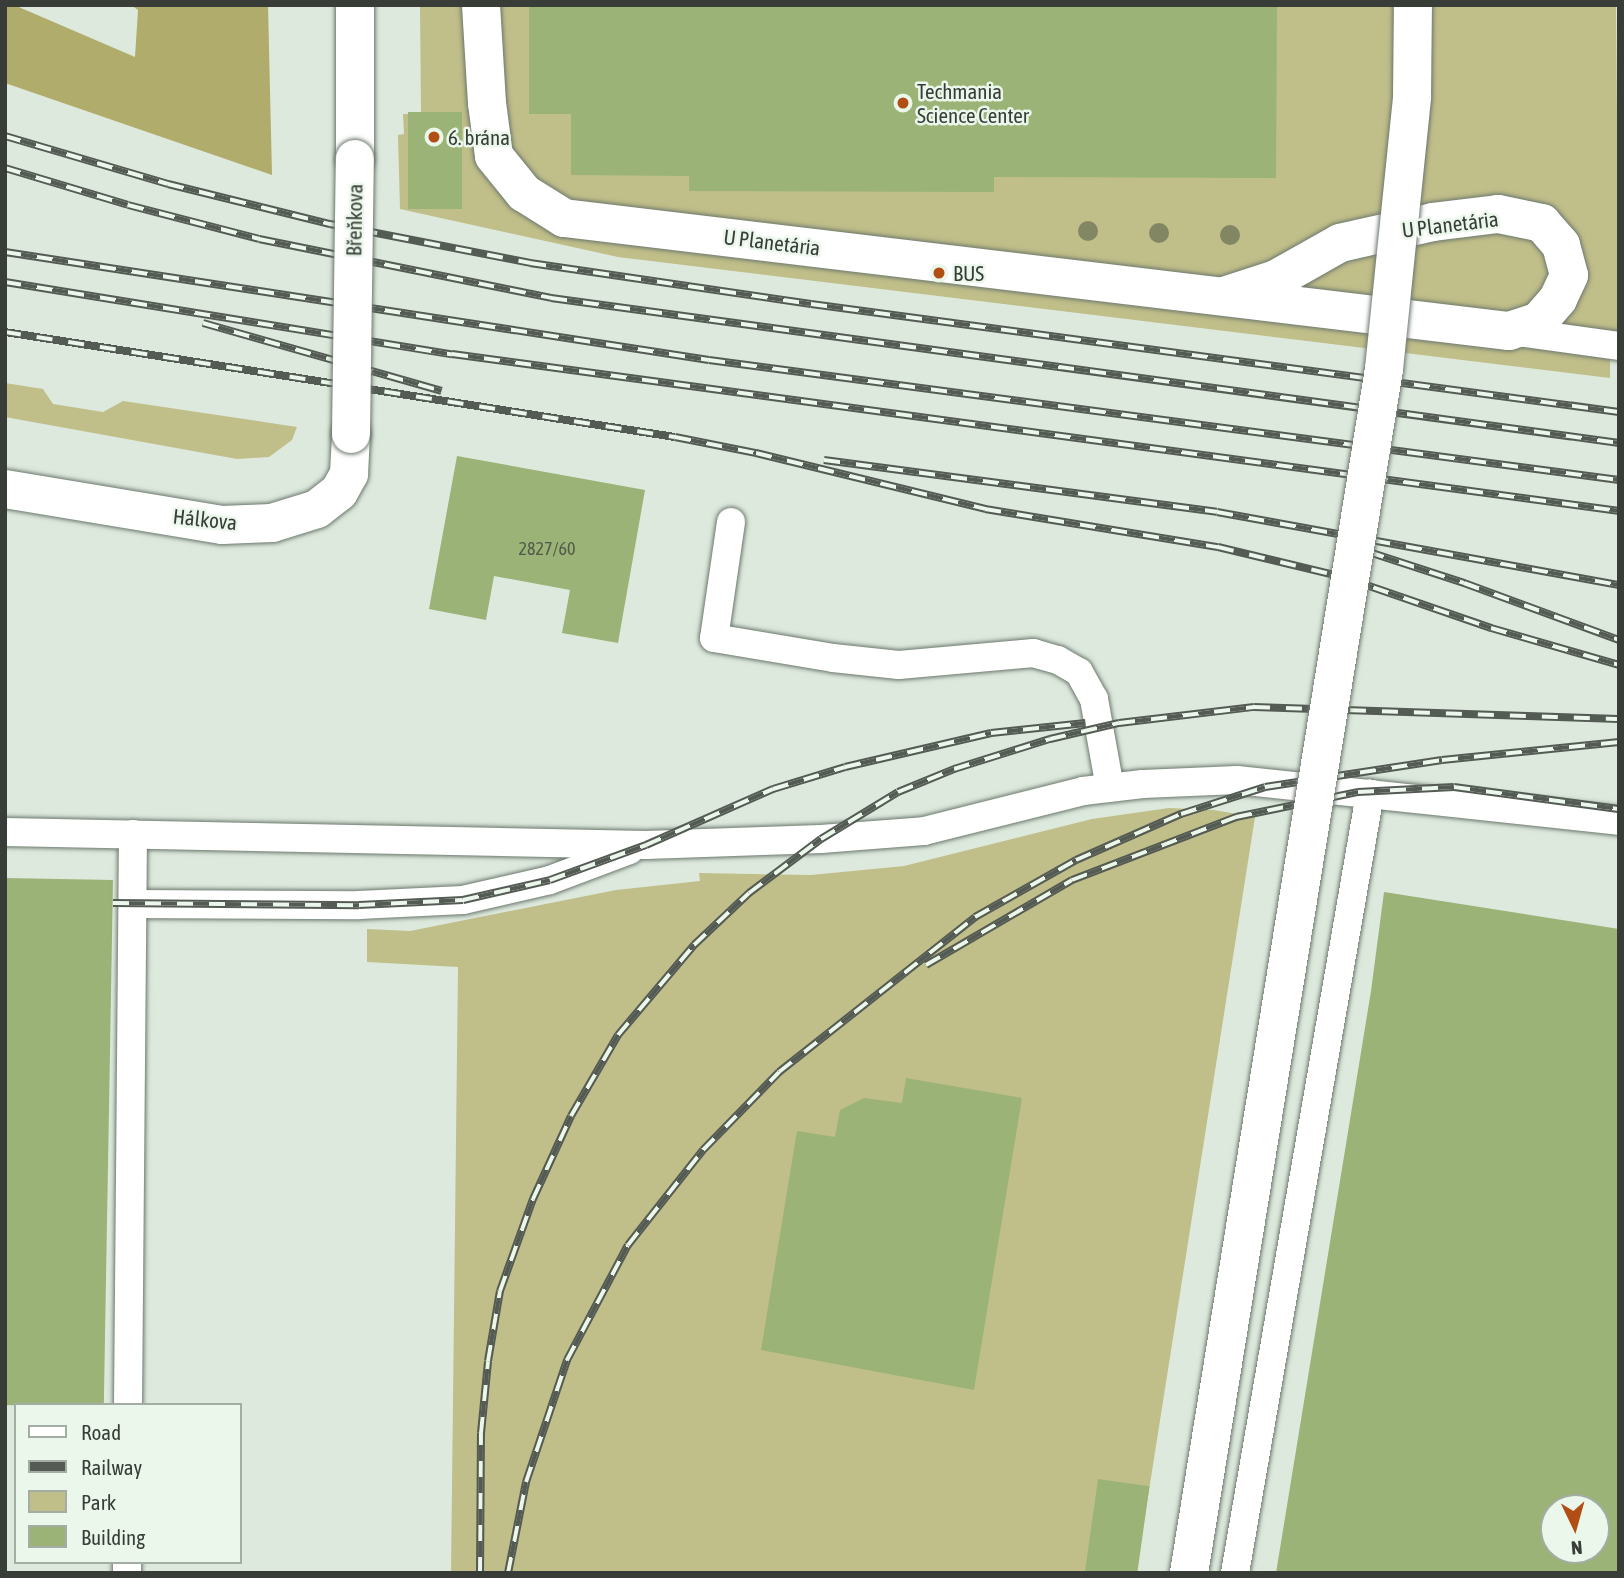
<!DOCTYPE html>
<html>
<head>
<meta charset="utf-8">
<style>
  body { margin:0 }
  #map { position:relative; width:1624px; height:1578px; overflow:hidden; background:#dde9dd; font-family:"Asap Condensed",sans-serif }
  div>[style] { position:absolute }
  .green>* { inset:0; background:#c0be89 }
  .forest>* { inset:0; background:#b0ac6b }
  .building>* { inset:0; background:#9bb377; transform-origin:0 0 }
  .roads { filter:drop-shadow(0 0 2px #6c786d) drop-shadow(0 0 2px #6c786d) }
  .service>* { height:28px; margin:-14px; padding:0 14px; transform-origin:14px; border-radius:14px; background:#fff }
  .minor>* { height:38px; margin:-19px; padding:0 19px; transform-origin:19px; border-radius:19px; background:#fff }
  .tertiary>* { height:38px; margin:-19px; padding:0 19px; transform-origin:19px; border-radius:19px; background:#fff }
  .rail>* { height:8px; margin-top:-4px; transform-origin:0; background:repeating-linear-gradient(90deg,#eaf7ea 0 16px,#545b54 0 32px); box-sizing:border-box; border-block:2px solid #545b54 }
  .bridges { filter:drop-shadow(0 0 2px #6c786d) drop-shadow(0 0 2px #6c786d) }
  .minor-bridge>* { height:38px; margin:-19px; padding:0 19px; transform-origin:19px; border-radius:19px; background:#fff }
  .tertiary-bridge>* { height:38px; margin:-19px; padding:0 19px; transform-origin:19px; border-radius:19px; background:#fff }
  .trees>* { width:20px; height:20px; margin:-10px; border-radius:50%; background:#838663 }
  .dots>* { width:19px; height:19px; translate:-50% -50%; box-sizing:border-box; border:4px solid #eaf7ea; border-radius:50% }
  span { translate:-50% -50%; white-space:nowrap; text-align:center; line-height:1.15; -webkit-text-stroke:5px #eaf7ea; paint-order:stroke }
  .number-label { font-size:18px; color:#515a48 }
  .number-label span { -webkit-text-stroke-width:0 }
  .poi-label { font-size:21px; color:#383d38 }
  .left { translate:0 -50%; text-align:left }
  .street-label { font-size:21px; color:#383d38 }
  .frame { position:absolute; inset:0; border:7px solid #383d38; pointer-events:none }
  .legend { position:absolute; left:14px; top:1403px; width:228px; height:161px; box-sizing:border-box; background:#eaf7ea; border:2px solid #a3ada3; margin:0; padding:9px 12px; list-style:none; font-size:21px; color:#383d38 }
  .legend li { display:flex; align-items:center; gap:14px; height:35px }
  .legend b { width:35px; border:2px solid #a3ada3 }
  .north { position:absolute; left:1540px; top:1494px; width:70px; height:70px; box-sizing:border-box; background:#eaf7ea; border:2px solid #a3ada3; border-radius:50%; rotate:175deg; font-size:19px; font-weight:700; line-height:28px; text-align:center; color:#383d38 }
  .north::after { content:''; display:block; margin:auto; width:24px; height:32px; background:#b04e14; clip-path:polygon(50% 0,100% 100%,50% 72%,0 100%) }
</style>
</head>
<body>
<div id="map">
  <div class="green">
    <div style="clip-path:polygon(420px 5px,1616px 5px,1619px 332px,1610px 331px,1610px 378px,618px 257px,400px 209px,398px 135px,404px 134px,403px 114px,421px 114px)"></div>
    <div style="clip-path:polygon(5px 383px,43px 389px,53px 404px,103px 412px,123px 401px,297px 427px,292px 440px,269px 457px,237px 459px,5px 417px)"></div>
    <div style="clip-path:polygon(1169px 808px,1214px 810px,1255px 817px,1136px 1573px,451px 1573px,458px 967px,367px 962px,367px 929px,410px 931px,616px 890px,700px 881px,699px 873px,811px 875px,904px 866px,1092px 819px)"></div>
  </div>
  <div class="forest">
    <div style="clip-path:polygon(5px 5px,14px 5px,135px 57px,138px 10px,131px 5px,268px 5px,272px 175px,5px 83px)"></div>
  </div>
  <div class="building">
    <div style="clip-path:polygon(529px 5px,1277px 5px,1276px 178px,994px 177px,994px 192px,689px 191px,689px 176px,571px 175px,571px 114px,529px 114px)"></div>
    <div style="left:408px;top:112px;width:54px;height:97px"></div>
    <div style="clip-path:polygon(457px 456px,645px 490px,618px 643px,562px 633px,570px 590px,494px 576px,486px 620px,429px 609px)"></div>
    <div style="left:5px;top:878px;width:108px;height:527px;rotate:1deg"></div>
    <div style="clip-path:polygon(evenodd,1384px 892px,1619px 929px,1619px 1573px,1276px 1573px,1371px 991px,1384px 892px,1554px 1508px,1596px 1508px,1596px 1550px,1554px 1550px,1554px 1508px)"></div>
    <div style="clip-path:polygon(906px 1078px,1022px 1098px,974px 1390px,761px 1350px,797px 1131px,835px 1137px,840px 1110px,864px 1098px,902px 1103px)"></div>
    <div style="left:1098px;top:1479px;width:52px;height:95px;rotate:8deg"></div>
  </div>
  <div class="roads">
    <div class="service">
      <div style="left:1511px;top:331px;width:109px;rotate:7.9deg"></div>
      <div style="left:731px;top:522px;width:117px;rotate:98.3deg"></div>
      <div style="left:714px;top:638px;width:121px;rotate:9.5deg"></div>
      <div style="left:833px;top:658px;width:66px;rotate:6.1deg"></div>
      <div style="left:899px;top:665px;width:135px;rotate:-5.1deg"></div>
      <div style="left:1033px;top:653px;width:26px;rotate:16deg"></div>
      <div style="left:1058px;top:660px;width:24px;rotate:30deg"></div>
      <div style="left:1079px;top:672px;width:31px;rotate:61deg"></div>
      <div style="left:1094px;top:699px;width:90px;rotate:79.8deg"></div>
      <div style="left:5px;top:832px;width:641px;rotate:1.16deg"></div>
      <div style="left:646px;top:845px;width:175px;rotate:-2deg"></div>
      <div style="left:821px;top:839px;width:103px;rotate:-4.4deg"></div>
      <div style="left:924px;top:831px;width:164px;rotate:-14.1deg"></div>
      <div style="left:1083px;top:791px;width:60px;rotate:-6.7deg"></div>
      <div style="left:1143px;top:784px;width:94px;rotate:-2.4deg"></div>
      <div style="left:1237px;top:780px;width:384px;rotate:6.1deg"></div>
      <div style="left:133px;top:904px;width:226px;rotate:0.3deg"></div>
      <div style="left:359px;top:905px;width:104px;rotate:-2.8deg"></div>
      <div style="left:463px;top:900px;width:89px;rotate:-12.9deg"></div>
      <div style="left:550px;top:880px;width:85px;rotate:-20.6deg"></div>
      <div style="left:128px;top:1405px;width:571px;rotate:-89.5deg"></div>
      <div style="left:127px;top:1573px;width:11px;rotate:-90deg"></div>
      <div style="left:1235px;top:1573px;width:791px;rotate:-80.17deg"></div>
    </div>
    <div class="minor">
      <div style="left:481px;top:5px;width:98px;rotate:86.5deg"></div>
      <div style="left:487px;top:103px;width:53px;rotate:82.5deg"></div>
      <div style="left:494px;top:156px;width:48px;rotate:51deg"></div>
      <div style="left:524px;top:193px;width:47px;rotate:32deg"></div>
      <div style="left:564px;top:218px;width:952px;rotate:6.82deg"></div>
      <div style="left:1509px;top:331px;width:32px;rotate:-18deg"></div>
      <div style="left:1539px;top:321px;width:29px;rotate:-49deg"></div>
      <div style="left:1558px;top:299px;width:26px;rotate:-65deg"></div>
      <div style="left:1569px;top:275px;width:31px;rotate:-105deg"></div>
      <div style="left:1561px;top:245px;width:29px;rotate:-131deg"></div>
      <div style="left:1542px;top:223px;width:45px;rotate:-168.4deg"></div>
      <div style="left:1498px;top:214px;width:65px;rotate:173deg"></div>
      <div style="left:1433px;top:222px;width:95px;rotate:167.3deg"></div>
      <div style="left:1340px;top:243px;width:73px;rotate:150.6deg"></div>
      <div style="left:1276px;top:279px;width:55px;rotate:161.9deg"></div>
    </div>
    <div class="tertiary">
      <div style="left:355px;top:159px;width:154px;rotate:-90deg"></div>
      <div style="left:5px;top:489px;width:220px;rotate:9.4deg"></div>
      <div style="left:222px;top:525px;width:50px;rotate:-2.3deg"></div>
      <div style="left:272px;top:523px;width:47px;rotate:-17.3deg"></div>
      <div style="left:317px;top:509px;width:28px;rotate:-38deg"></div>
      <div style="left:339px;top:492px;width:21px;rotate:-61deg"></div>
      <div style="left:349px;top:474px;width:40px;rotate:-87.1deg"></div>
    </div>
  </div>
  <div class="rail">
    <div style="left:5px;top:136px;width:170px;rotate:16.4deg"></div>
    <div style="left:168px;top:184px;width:167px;rotate:13.9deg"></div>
    <div style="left:330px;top:224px;width:204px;rotate:11deg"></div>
    <div style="left:530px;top:263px;width:284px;rotate:8.3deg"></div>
    <div style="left:811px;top:304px;width:815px;rotate:7.61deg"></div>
    <div style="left:5px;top:168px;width:128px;rotate:16.7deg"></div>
    <div style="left:128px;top:205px;width:135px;rotate:14.5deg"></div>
    <div style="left:259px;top:239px;width:298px;rotate:11.4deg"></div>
    <div style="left:551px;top:298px;width:1078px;rotate:7.73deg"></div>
    <div style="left:5px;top:252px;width:712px;rotate:8.72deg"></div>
    <div style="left:709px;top:360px;width:918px;rotate:7.51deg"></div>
    <div style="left:5px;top:282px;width:453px;rotate:9.2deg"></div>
    <div style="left:452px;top:354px;width:1178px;rotate:7.66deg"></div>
    <div style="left:203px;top:323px;width:248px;rotate:15.9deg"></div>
    <div style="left:5px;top:332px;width:678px;rotate:8.91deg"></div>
    <div style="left:675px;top:437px;width:83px;rotate:11.2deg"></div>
    <div style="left:756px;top:453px;width:236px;rotate:13.7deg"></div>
    <div style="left:985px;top:509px;width:236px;rotate:9.3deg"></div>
    <div style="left:1218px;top:547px;width:129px;rotate:13.5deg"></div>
    <div style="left:1343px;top:577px;width:157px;rotate:19deg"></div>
    <div style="left:1491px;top:628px;width:133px;rotate:16.1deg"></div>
    <div style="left:824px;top:460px;width:396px;rotate:7.5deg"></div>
    <div style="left:1217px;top:512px;width:409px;rotate:10.3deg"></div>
    <div style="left:1338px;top:542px;width:133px;rotate:18deg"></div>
    <div style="left:1464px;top:583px;width:165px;rotate:20.2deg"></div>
    <div style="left:113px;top:903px;width:246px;rotate:0.5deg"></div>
    <div style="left:359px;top:905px;width:104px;rotate:-2.8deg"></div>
    <div style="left:463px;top:900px;width:89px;rotate:-12.9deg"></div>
    <div style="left:550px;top:880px;width:102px;rotate:-20deg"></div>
    <div style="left:646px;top:845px;width:139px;rotate:-23.8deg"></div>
    <div style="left:773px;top:789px;width:75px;rotate:-17deg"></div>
    <div style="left:845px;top:767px;width:150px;rotate:-13.1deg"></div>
    <div style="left:991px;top:733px;width:95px;rotate:-6.1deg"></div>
    <div style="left:926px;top:965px;width:169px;rotate:-30.2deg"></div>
    <div style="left:1072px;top:880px;width:176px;rotate:-21deg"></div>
    <div style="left:1236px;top:817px;width:125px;rotate:-11.6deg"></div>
    <div style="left:1358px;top:792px;width:96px;rotate:-3deg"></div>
    <div style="left:1454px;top:787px;width:166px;rotate:7.6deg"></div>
    <div style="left:480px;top:1573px;width:140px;rotate:-89.6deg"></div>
    <div style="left:481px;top:1433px;width:72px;rotate:-84.4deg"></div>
    <div style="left:488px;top:1361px;width:71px;rotate:-80.3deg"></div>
    <div style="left:500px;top:1291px;width:98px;rotate:-70.3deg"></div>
    <div style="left:533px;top:1199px;width:91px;rotate:-65.4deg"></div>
    <div style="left:571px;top:1116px;width:94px;rotate:-59.9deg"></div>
    <div style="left:618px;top:1035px;width:118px;rotate:-49.8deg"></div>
    <div style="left:694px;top:945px;width:76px;rotate:-43.4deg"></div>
    <div style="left:749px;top:893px;width:90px;rotate:-36.9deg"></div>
    <div style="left:821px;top:839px;width:90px;rotate:-31.4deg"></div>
    <div style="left:898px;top:792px;width:61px;rotate:-22.3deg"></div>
    <div style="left:954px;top:769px;width:101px;rotate:-17.4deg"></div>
    <div style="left:1050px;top:739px;width:71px;rotate:-13.1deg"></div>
    <div style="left:1119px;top:723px;width:136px;rotate:-6.8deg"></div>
    <div style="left:1254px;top:707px;width:365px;rotate:1.9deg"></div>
    <div style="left:508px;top:1573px;width:93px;rotate:-78.8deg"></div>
    <div style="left:526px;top:1482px;width:129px;rotate:-71.4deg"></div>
    <div style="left:567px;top:1360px;width:130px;rotate:-62.1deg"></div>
    <div style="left:628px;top:1245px;width:121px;rotate:-51.7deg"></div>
    <div style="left:703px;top:1150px;width:109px;rotate:-45.7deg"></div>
    <div style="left:779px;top:1072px;width:250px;rotate:-38.3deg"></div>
    <div style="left:975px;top:917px;width:116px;rotate:-29.4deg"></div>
    <div style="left:1076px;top:860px;width:115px;rotate:-23.7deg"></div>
    <div style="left:1181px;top:814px;width:88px;rotate:-17.8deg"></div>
    <div style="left:1265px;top:787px;width:179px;rotate:-8.7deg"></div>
    <div style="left:1442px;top:760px;width:178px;rotate:-5.8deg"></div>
  </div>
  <div class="bridges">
    <div class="minor-bridge">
      <div style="left:1189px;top:1573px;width:1220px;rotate:-80.8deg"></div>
      <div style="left:1384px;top:369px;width:274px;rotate:-84.1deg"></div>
      <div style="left:1412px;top:96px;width:91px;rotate:-89.4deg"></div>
    </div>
    <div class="tertiary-bridge">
      <div style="left:351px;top:434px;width:275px;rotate:-89.2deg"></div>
    </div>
  </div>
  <div class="trees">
    <div style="left:1088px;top:231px"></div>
    <div style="left:1159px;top:233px"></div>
    <div style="left:1230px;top:235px"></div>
  </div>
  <div class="dots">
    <div style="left:903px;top:103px;background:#b04e14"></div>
    <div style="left:434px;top:137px;background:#b04e14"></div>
    <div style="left:939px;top:273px;background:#b04e14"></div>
  </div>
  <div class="number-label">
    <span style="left:547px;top:549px">2827/60</span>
  </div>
  <div class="poi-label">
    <span class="left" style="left:917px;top:103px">Techmania<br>Science Center</span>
    <span class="left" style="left:448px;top:137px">6. brána</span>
    <span class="left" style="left:953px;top:273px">BUS</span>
  </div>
  <div class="street-label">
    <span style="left:354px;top:220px;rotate:-89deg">Břeňkova</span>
    <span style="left:1450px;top:224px;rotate:-7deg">U Planetária</span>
    <span style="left:772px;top:242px;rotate:7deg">U Planetária</span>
    <span style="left:205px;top:519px;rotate:6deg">Hálkova</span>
  </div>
  <div class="frame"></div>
  <ul class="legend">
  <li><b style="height:9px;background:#fff"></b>Road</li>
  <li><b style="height:9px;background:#545b54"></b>Railway</li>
  <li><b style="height:19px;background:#c0be89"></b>Park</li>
  <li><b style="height:19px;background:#9bb377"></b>Building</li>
  </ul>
  <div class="north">N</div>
</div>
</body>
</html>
